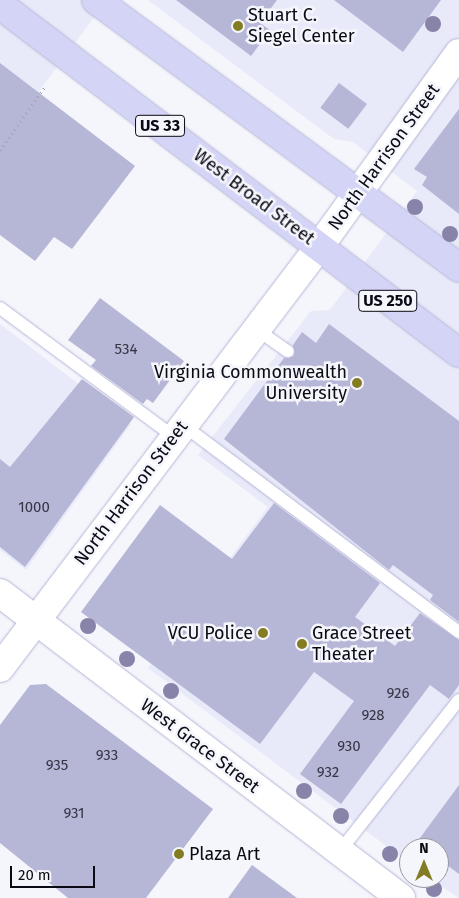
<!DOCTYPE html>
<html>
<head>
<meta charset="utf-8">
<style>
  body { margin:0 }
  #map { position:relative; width:459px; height:898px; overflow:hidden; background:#f5f5fc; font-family:"Fira Sans",sans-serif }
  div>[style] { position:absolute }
  .built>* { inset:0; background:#e8e9f9 }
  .building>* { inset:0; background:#b6b6d6; transform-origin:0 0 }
  .path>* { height:3px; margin-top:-1.5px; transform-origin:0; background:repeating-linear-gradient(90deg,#9d9da5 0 1px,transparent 0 5px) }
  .roads { filter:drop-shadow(0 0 1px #b5b6d6) drop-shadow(0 0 1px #b5b6d6) }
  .service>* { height:12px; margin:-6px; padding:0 6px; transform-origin:6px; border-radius:6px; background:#fff }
  .tertiary>* { height:28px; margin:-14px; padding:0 14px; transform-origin:14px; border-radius:14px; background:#fff }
  .secondary>* { height:28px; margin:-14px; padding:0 14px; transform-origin:14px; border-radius:14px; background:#fff }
  .primary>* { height:28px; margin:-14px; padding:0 14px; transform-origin:14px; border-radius:14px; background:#d4d4f7 }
  .trees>* { width:16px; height:16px; margin:-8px; border-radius:50%; background:#8883a8 }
  .dots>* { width:14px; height:14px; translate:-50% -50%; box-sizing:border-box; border:2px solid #f5f5fc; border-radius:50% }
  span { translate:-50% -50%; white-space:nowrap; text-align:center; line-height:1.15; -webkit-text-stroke:5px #f5f5fc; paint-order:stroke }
  .number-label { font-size:15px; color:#353545 }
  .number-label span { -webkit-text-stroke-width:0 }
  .shield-label span { padding:1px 4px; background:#f5f5fc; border:1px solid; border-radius:4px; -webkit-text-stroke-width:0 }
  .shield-label { font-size:16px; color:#0a0a15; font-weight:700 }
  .poi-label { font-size:18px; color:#0a0a15 }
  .left { translate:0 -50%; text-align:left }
  .right { translate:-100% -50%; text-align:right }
  .street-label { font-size:18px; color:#0a0a15 }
  .north { position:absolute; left:399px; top:838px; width:50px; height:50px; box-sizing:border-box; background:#f5f5fc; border:1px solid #9797a0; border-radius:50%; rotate:0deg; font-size:14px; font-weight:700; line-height:20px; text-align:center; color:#0a0a15 }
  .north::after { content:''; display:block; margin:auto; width:18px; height:22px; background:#837c22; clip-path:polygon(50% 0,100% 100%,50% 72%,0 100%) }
  .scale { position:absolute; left:10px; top:866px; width:85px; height:22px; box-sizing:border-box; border:2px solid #0a0a15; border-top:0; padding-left:6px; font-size:15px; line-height:18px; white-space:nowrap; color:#0a0a15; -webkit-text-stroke:4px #f5f5fc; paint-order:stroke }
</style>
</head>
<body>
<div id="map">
  <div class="built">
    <div style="clip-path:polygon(0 0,107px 0,0 143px)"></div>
    <div style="clip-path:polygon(148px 0,459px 0,459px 898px,429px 878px,439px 878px,439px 848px,409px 848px,409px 863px,148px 668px,268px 507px,198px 455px,311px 311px,330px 310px,417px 191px,353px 142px,334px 139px)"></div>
    <div style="clip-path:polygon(0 324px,131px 424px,26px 570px,0 550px)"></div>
  </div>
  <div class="building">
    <div style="clip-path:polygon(176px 0,277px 0,260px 23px,270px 30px,251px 56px)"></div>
    <div style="clip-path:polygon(334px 0,441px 0,403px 52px)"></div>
    <div style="clip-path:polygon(0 63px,135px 166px,72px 249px,54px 237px,35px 261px,0 235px)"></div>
    <div style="left:339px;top:83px;width:35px;height:31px;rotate:37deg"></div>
    <div style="clip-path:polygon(459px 109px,459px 214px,422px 185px,427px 177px,414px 169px)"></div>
    <div style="clip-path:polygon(100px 298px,184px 361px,153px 403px,147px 399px,143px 404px,91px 366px,96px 360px,68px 340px)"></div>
    <div style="clip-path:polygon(329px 324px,459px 421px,459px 622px,430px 600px,433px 595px,393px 565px,389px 570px,224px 439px,284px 358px,294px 356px,293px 345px,302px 332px,316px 343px)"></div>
    <div style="clip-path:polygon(82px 379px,134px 417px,25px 567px,0 547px,0 459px,10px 467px)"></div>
    <div style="clip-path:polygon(274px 503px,380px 583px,355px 617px,395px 646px,420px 613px,459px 640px,459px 685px,449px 699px,430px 685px,341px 804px,300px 774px,354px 701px,314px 672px,260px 744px,81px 612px,160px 505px,232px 559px)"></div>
    <div style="clip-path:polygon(46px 684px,213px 809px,146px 898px,68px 898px,0 843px,0 725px,30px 685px)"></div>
    <div style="clip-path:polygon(459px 785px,459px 874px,439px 859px,439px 848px,425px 848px,417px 842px)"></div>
    <div style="clip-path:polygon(252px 865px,297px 898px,228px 898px)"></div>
  </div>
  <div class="path">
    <div style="left:0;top:150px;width:77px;rotate:-54.5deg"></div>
  </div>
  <div class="roads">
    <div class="service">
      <div style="left:0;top:308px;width:215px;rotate:36.5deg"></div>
      <div style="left:256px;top:329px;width:39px;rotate:35deg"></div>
      <div style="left:183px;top:425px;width:345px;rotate:36.9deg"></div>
      <div style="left:340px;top:851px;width:192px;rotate:-51.8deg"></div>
    </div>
    <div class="tertiary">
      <div style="left:0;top:593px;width:504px;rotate:37.26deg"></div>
      <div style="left:0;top:668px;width:528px;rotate:-52.85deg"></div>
    </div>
    <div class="secondary">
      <div style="left:319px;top:247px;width:239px;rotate:-54.2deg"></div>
    </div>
    <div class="primary">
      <div style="left:96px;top:0;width:451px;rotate:36.4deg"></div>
      <div style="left:0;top:5px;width:576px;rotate:37.17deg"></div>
    </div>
  </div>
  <div class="trees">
    <div style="left:433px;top:24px"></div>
    <div style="left:415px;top:207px"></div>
    <div style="left:450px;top:234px"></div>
    <div style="left:88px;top:626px"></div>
    <div style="left:127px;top:659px"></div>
    <div style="left:171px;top:691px"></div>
    <div style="left:304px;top:791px"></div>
    <div style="left:341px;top:816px"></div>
    <div style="left:390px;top:854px"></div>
    <div style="left:434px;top:889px"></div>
  </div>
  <div class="dots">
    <div style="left:238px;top:26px;background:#837c22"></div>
    <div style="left:357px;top:383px;background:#837c22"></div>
    <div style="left:263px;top:633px;background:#837c22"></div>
    <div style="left:302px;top:644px;background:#837c22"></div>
    <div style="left:179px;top:854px;background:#837c22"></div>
  </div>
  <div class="number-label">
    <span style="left:126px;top:350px">534</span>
    <span style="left:34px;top:508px">1000</span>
    <span style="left:398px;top:694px">926</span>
    <span style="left:373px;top:716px">928</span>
    <span style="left:349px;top:747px">930</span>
    <span style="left:107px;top:756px">933</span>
    <span style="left:57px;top:766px">935</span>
    <span style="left:328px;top:773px">932</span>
    <span style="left:74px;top:814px">931</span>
  </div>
  <div class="shield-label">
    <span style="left:160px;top:126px">US 33</span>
    <span style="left:388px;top:301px">US 250</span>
  </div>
  <div class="poi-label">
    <span class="left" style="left:248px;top:26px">Stuart C.<br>Siegel Center</span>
    <span class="right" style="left:347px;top:383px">Virginia Commonwealth<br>University</span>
    <span class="right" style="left:253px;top:633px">VCU Police</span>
    <span class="left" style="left:312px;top:644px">Grace Street<br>Theater</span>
    <span class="left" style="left:189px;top:854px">Plaza Art</span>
  </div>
  <div class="street-label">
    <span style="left:384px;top:157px;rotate:-54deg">North Harrison Street</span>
    <span style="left:254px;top:197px;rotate:37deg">West Broad Street</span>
    <span style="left:131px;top:493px;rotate:-53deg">North Harrison Street</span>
    <span style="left:200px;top:746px;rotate:37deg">West Grace Street</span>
  </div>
  <div class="north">N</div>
  <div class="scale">20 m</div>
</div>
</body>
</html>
